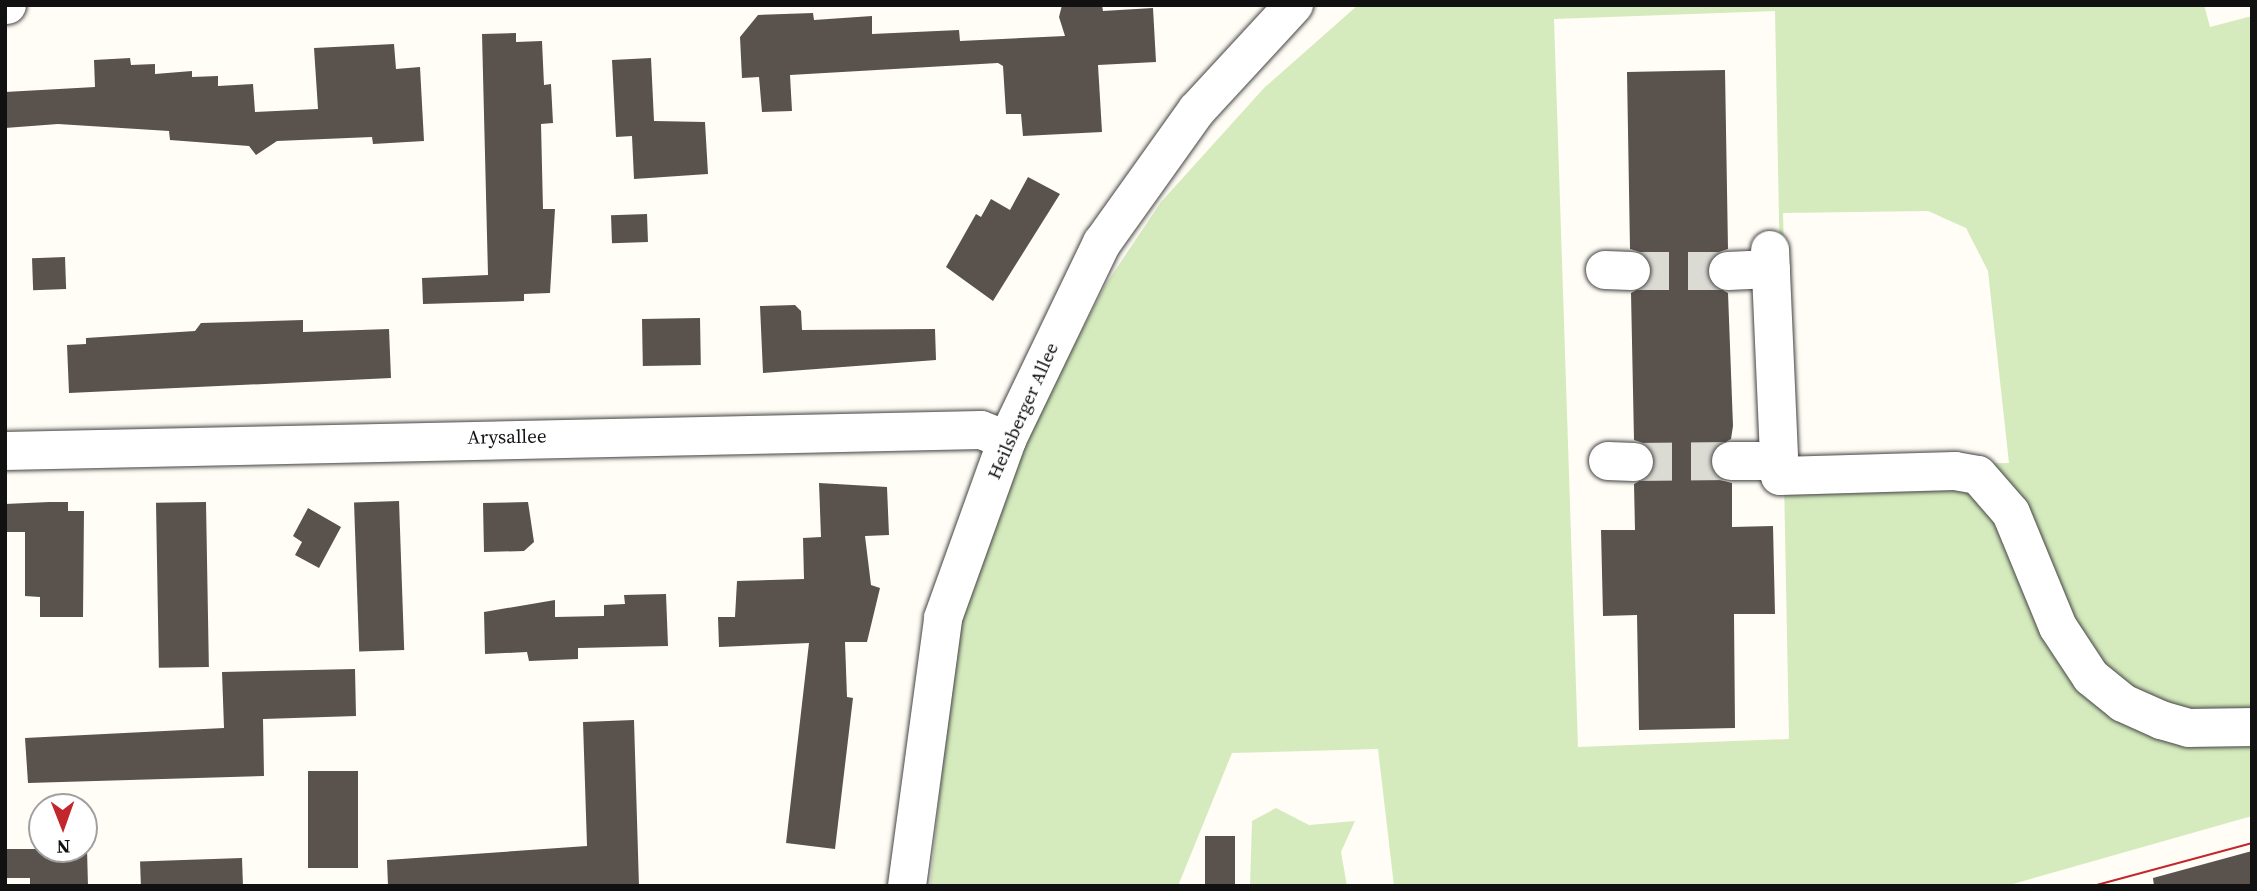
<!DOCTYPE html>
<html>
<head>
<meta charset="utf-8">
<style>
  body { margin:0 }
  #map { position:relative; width:2257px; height:891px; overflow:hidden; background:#fffdf5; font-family:"Source Serif 4",serif }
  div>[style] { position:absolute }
  .green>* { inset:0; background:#d5ebbd }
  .building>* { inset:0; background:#5a524d; transform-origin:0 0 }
  .minor-tunnel>* { height:38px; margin-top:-19px; transform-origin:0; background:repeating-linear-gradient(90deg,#dbdad3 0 38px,transparent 0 57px) }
  .roads { filter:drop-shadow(0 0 2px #444) drop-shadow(0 0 2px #444) }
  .minor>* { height:38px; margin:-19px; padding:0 19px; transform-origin:19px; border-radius:19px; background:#fff }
  .tram>* { height:2px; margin:-1px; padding:0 1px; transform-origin:1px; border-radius:1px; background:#c4262e }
  span { translate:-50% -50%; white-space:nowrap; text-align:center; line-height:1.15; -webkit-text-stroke:7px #fff; paint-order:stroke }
  .street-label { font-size:19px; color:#111 }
  .frame { position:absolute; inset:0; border:7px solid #111; pointer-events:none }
  .north { position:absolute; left:28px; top:793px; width:70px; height:70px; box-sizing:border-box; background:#fff; border:2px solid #a0a0a0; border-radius:50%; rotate:179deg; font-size:19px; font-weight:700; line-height:28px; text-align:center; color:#111 }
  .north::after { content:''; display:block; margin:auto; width:24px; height:32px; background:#c4262e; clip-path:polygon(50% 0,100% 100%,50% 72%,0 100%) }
</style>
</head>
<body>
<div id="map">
  <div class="green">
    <div style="clip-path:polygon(evenodd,1358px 5px,2204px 5px,2210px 27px,2252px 16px,2252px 816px,2006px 886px,1394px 886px,1378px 749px,1232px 753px,1178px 886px,930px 886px,957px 626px,1031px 428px,1106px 284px,1161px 202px,1264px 88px,1358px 5px,1775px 11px,1789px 739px,1578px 747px,1554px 19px,1775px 11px,1358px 5px,1928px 211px,1966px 228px,1988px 271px,2009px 463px,1790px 467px,1783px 213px,1928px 211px)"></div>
    <div style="clip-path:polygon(1276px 808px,1309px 825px,1355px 821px,1341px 852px,1347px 886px,1250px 886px,1252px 821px)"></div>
  </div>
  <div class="building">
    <div style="clip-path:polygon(1062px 5px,1102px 5px,1103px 11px,1153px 8px,1156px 62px,1098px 65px,1102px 132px,1023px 136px,1021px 114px,1006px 114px,1003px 66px,998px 63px,790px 75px,792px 111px,762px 112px,759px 77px,742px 78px,740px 37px,758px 15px,813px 13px,814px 20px,872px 16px,872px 34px,959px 30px,960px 41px,1065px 36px,1059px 17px)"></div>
    <div style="clip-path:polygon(516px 33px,516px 42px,542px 41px,544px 85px,551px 84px,553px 123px,541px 124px,543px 209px,555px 209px,550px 293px,524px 294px,524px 301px,423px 304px,422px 278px,488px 275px,482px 34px)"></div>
    <div style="clip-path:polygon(394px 44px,396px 69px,420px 67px,424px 141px,373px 144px,372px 137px,277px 141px,256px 155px,249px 146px,170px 140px,169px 131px,58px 124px,5px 128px,5px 92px,95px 87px,94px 60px,130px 58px,131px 65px,155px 64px,155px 74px,192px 71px,192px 77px,218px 76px,218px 86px,253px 84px,255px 112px,318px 109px,314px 48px)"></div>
    <div style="clip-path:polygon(651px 58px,654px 121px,705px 122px,708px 174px,634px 179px,632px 136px,616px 137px,612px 60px)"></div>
    <div style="clip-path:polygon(1725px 70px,1728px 249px,1716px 253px,1706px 271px,1710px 283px,1728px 293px,1733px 426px,1731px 439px,1712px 450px,1709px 462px,1720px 480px,1732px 483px,1732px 527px,1773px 526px,1775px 614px,1734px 614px,1735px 728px,1639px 730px,1637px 615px,1603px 616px,1601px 530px,1635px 530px,1634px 484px,1652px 474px,1656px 464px,1646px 444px,1634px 440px,1631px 293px,1649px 283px,1653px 271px,1643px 253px,1630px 249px,1627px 72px)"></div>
    <div style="clip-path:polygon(1028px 177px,1060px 194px,993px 301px,946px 267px,976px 214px,981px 217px,991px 199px,1010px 210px)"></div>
    <div style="left:647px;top:214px;width:28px;height:36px;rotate:88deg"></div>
    <div style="left:65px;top:257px;width:32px;height:33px;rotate:88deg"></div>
    <div style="clip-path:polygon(795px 305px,801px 311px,802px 330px,935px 329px,936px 360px,763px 373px,760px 306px)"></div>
    <div style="left:700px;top:318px;width:47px;height:58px;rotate:89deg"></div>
    <div style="clip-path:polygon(303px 320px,303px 332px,389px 329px,391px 378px,69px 393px,67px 345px,86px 344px,86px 338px,195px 331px,201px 323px)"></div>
    <div style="clip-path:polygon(819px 483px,887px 487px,889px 535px,865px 536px,871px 585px,880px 588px,867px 642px,845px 642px,847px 697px,853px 698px,835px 849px,786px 843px,809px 643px,719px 647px,718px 617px,735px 617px,737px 581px,804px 579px,803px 538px,821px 537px)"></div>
    <div style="left:399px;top:501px;width:149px;height:45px;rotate:88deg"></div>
    <div style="clip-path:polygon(49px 502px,68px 502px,68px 511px,84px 511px,83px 617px,40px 617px,40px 597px,25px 596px,25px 532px,5px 532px,5px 504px)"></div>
    <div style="left:206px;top:502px;width:165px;height:50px;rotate:89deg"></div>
    <div style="clip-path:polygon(528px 502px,534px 542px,524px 551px,484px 552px,483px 503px)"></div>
    <div style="clip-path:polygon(308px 508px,341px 527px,319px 568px,295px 555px,302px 542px,293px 536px)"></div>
    <div style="clip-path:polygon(666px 594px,668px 646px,578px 648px,578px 659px,529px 661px,527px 652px,485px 654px,484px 612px,555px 600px,555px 617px,604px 616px,604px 605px,625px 604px,624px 595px)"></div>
    <div style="clip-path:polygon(355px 669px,356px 716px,263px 719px,264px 776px,28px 783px,25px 738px,224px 728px,222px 672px)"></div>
    <div style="clip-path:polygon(634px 720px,639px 886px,388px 886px,387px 860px,587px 846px,583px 722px)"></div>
    <div style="left:358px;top:771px;width:97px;height:50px;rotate:90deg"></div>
    <div style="left:1235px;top:836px;width:50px;height:30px;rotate:90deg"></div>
    <div style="clip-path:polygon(6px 849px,87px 849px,88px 886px,30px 886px,30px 878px,7px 878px)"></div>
    <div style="clip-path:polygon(2252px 851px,2252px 886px,2154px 886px,2153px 878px)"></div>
    <div style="left:242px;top:858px;width:28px;height:102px;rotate:88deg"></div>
  </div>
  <div class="minor-tunnel">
    <div style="left:1631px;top:271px;width:97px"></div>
    <div style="left:1634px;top:462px;width:97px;rotate:-0.6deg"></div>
  </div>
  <div class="roads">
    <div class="minor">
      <div style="left:5px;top:5px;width:2px"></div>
      <div style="left:1770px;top:250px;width:226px;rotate:87.5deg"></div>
      <div style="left:1780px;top:476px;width:175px;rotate:-1.6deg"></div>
      <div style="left:1955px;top:471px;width:23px;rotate:10deg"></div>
      <div style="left:1978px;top:475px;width:50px;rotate:49deg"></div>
      <div style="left:2011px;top:513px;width:123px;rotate:67.6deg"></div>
      <div style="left:2058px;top:627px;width:60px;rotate:56.6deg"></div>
      <div style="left:2091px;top:677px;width:41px;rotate:39.1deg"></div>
      <div style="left:2123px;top:703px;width:42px;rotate:24.1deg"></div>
      <div style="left:2161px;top:720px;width:29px;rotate:16deg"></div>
      <div style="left:2189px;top:728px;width:63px;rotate:-0.9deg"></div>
      <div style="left:1605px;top:270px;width:26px;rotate:2deg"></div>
      <div style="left:1728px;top:271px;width:43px;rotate:-2.7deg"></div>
      <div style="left:5px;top:451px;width:976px;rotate:-1.23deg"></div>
      <div style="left:981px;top:430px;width:28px;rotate:21deg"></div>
      <div style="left:1608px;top:461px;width:26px;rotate:2deg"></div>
      <div style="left:1731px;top:461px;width:48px"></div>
      <div style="left:907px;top:886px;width:270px;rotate:-82.3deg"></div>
      <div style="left:943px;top:618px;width:189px;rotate:-70.2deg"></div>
      <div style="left:1007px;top:440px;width:219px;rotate:-64.3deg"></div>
      <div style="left:1102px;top:243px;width:163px;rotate:-54.5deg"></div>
      <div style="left:1197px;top:110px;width:143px;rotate:-47.3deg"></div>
    </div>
  </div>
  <div class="tram">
    <div style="left:2093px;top:886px;width:165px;rotate:-15.1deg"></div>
  </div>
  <div class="street-label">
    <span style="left:1023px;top:411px;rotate:-66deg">Heilsberger Allee</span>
    <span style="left:507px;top:437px;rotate:-1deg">Arysallee</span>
  </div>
  <div class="frame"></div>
  <div class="north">N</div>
</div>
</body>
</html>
